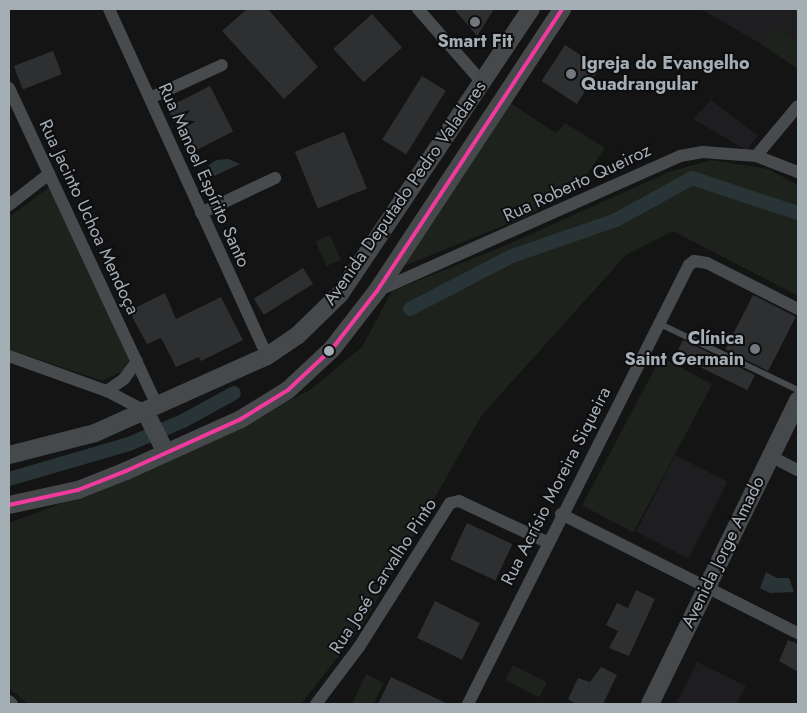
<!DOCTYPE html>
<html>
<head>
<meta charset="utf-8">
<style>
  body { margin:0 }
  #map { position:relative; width:807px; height:713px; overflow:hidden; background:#141414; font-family:Jost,sans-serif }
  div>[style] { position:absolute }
  .built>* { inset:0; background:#1e1e20; transform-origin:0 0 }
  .green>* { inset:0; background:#1d221c; transform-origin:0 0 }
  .water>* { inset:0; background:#293437 }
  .canal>* { height:14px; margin:-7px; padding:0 7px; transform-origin:7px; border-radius:7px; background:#293437 }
  .building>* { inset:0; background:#2e2f30; transform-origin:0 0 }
  .lane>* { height:6px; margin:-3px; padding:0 3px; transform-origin:3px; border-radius:3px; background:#484b4d }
  .street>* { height:12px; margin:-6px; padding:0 6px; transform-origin:6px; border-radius:6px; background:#484b4d }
  .secondary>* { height:18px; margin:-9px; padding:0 9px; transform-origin:9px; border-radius:9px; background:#46494b }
  .bus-1>* { height:4px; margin:-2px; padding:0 2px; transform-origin:2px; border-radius:2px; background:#f13a9d }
  .dots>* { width:14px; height:14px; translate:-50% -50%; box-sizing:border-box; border:2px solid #0e0e10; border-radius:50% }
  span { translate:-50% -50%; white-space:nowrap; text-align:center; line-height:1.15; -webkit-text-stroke:4px #0e0e10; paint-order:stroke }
  .poi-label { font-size:18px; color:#a4aeb5; font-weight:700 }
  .left { translate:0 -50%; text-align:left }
  .right { translate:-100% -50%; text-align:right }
  .street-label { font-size:18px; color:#a4aeb5 }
  .frame { position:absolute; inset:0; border:10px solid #a4aeb5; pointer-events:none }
</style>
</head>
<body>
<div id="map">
  <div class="built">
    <div style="clip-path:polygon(701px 9px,798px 9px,798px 41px,776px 27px,761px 44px)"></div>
    <div style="clip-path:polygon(711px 100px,758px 136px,746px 150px,693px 119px)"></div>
    <div style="left:675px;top:455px;width:59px;height:86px;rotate:27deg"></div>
    <div style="clip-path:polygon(697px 662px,746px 686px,736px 704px,676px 704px)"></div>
  </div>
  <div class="green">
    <div style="clip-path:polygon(776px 27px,798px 41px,798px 69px,761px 44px)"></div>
    <div style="clip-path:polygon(510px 103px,556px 133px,565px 123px,605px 148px,575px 191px,525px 217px,404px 266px)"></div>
    <div style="clip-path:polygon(711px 160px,768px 169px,798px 185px,798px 296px,673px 231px,626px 255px,481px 416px,363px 625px,301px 704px,28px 704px,9px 688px,9px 523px,157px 467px,310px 390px,362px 347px,392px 291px,509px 244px,669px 172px)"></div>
    <div style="clip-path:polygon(52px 185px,129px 359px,126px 370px,102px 381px,9px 349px,9px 217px)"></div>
    <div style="left:330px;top:235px;width:27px;height:16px;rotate:66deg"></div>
    <div style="left:661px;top:357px;width:58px;height:168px;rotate:28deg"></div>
    <div style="left:513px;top:665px;width:38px;height:17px;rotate:27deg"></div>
    <div style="clip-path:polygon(366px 674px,384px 683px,374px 704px,352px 704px)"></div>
  </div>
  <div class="water">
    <div style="clip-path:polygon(228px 159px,240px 164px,212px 177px,206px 174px,208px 166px,216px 160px)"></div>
    <div style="clip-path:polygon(766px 572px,777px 578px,789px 578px,794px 592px,770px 593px,760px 588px)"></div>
  </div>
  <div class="canal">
    <div style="left:410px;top:309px;width:115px;rotate:-27.5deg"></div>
    <div style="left:512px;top:256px;width:110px;rotate:-19.1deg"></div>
    <div style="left:616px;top:220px;width:87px;rotate:-28.9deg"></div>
    <div style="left:692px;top:178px;width:112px;rotate:18.3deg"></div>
    <div style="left:9px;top:479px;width:125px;rotate:-16.3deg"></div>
    <div style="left:129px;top:444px;width:59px;rotate:-23.1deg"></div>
    <div style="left:183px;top:421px;width:58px;rotate:-28.8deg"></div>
  </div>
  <div class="building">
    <div style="clip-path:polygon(247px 9px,268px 9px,318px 67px,284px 99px,222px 31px)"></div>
    <div style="clip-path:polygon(454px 9px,494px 9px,477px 36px)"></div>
    <div style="left:372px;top:14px;width:45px;height:52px;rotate:48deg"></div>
    <div style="left:565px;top:45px;width:42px;height:43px;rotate:33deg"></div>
    <div style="left:53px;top:51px;width:25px;height:42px;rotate:69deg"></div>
    <div style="left:422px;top:76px;width:28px;height:75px;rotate:32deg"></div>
    <div style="left:210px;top:86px;width:51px;height:48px;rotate:63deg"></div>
    <div style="left:344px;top:132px;width:61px;height:53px;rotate:68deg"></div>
    <div style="left:303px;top:268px;width:19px;height:58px;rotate:58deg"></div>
    <div style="clip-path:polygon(165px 293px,176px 319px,221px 297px,243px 340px,201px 361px,199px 357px,176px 367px,161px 338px,147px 344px,129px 311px)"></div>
    <div style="left:753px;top:295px;width:48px;height:61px;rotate:27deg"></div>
    <div style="left:683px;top:340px;width:80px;height:17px;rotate:26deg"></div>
    <div style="left:467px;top:523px;width:50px;height:40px;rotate:25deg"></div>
    <div style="clip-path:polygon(636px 590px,655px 599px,629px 656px,609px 648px,618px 631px,606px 625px,617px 603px,628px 608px)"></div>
    <div style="left:435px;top:601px;width:50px;height:41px;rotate:26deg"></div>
    <div style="clip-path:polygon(788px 640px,798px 644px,798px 672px,779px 661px)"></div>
    <div style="clip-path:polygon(601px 667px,617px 675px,603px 704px,576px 704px,568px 699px,578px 678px,590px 682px)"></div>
    <div style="clip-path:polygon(391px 677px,448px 704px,378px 704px)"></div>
  </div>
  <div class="lane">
    <div style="left:658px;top:323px;width:155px;rotate:25.6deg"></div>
  </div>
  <div class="street">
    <div style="left:109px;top:9px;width:381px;rotate:65.5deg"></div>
    <div style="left:418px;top:9px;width:97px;rotate:48.8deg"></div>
    <div style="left:9px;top:88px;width:350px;rotate:65deg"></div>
    <div style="left:150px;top:98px;width:79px;rotate:-24.6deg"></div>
    <div style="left:756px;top:156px;width:65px;rotate:-50deg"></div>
    <div style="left:9px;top:205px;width:51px;rotate:-37.8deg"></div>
    <div style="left:201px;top:213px;width:82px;rotate:-25.3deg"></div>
    <div style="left:377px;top:291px;width:332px;rotate:-24deg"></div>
    <div style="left:680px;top:156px;width:23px;rotate:-10deg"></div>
    <div style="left:703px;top:152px;width:53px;rotate:4.3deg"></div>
    <div style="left:756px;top:156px;width:45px;rotate:20.9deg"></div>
    <div style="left:9px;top:356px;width:104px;rotate:19.7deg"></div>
    <div style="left:107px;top:391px;width:43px;rotate:27.8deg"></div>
    <div style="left:107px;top:391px;width:21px;rotate:-35deg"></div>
    <div style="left:124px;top:379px;width:22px;rotate:-54deg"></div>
    <div style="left:770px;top:456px;width:31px;rotate:27deg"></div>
    <div style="left:561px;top:514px;width:265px;rotate:26.7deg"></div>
    <div style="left:9px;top:701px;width:4px;rotate:45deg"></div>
    <div style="left:316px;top:704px;width:71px;rotate:-53deg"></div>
    <div style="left:359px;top:647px;width:170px;rotate:-57.7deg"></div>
    <div style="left:450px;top:503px;width:9px;rotate:-13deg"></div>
    <div style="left:459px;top:501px;width:97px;rotate:25deg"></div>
    <div style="left:468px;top:704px;width:491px;rotate:-63.3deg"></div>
    <div style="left:689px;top:265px;width:6px;rotate:-39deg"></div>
    <div style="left:694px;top:261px;width:13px;rotate:9deg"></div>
    <div style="left:707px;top:263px;width:102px;rotate:26.8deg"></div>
  </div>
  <div class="secondary">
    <div style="left:145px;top:411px;width:47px;rotate:63.4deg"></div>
    <div style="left:9px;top:455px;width:89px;rotate:-14.3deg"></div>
    <div style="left:95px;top:433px;width:188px;rotate:-24.1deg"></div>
    <div style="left:267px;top:356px;width:37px;rotate:-34deg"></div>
    <div style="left:298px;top:335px;width:59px;rotate:-44.3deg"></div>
    <div style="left:340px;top:294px;width:343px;rotate:-56.2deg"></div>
    <div style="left:9px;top:505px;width:71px;rotate:-12.3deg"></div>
    <div style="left:78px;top:490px;width:52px;rotate:-21.6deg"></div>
    <div style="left:126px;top:471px;width:126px;rotate:-24.3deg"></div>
    <div style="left:241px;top:419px;width:55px;rotate:-31.7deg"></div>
    <div style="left:288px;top:390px;width:60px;rotate:-43deg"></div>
    <div style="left:332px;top:349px;width:73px;rotate:-52.2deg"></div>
    <div style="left:377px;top:291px;width:337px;rotate:-56.7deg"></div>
    <div style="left:650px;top:704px;width:338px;rotate:-64deg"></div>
  </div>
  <div class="bus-1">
    <div style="left:9px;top:505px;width:71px;rotate:-12.3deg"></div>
    <div style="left:78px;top:490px;width:52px;rotate:-21.6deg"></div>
    <div style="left:126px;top:471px;width:126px;rotate:-24.3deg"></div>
    <div style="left:241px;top:419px;width:55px;rotate:-31.7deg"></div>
    <div style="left:288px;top:390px;width:60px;rotate:-43deg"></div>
    <div style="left:332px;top:349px;width:73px;rotate:-52.2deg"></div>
    <div style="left:377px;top:291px;width:337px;rotate:-56.7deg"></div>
  </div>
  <div class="dots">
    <div style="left:475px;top:22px;background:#72787d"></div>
    <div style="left:571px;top:74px;background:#72787d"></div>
    <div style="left:755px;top:349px;background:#72787d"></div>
    <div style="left:329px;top:351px;background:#a4aeb5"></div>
  </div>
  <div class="poi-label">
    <span style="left:475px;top:41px">Smart Fit</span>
    <span class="left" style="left:581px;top:74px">Igreja do Evangelho<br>Quadrangular</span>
    <span class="right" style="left:744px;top:349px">Clínica<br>Saint Germain</span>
  </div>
  <div class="street-label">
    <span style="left:204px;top:175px;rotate:66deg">Rua Manoel Espírito Santo</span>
    <span style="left:577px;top:183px;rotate:-25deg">Rua Roberto Queiroz</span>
    <span style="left:405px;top:193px;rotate:-55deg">Avenida Deputado Pedro Valadares</span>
    <span style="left:89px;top:217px;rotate:65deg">Rua Jacinto Uchoa Mendoça</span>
    <span style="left:556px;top:486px;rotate:-63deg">Rua Acrísio Moreira Siqueira</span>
    <span style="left:723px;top:552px;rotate:-64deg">Avenida Jorge Amado</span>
    <span style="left:383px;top:576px;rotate:-57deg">Rua José Carvalho Pinto</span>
  </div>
  <div class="frame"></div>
</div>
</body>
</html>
